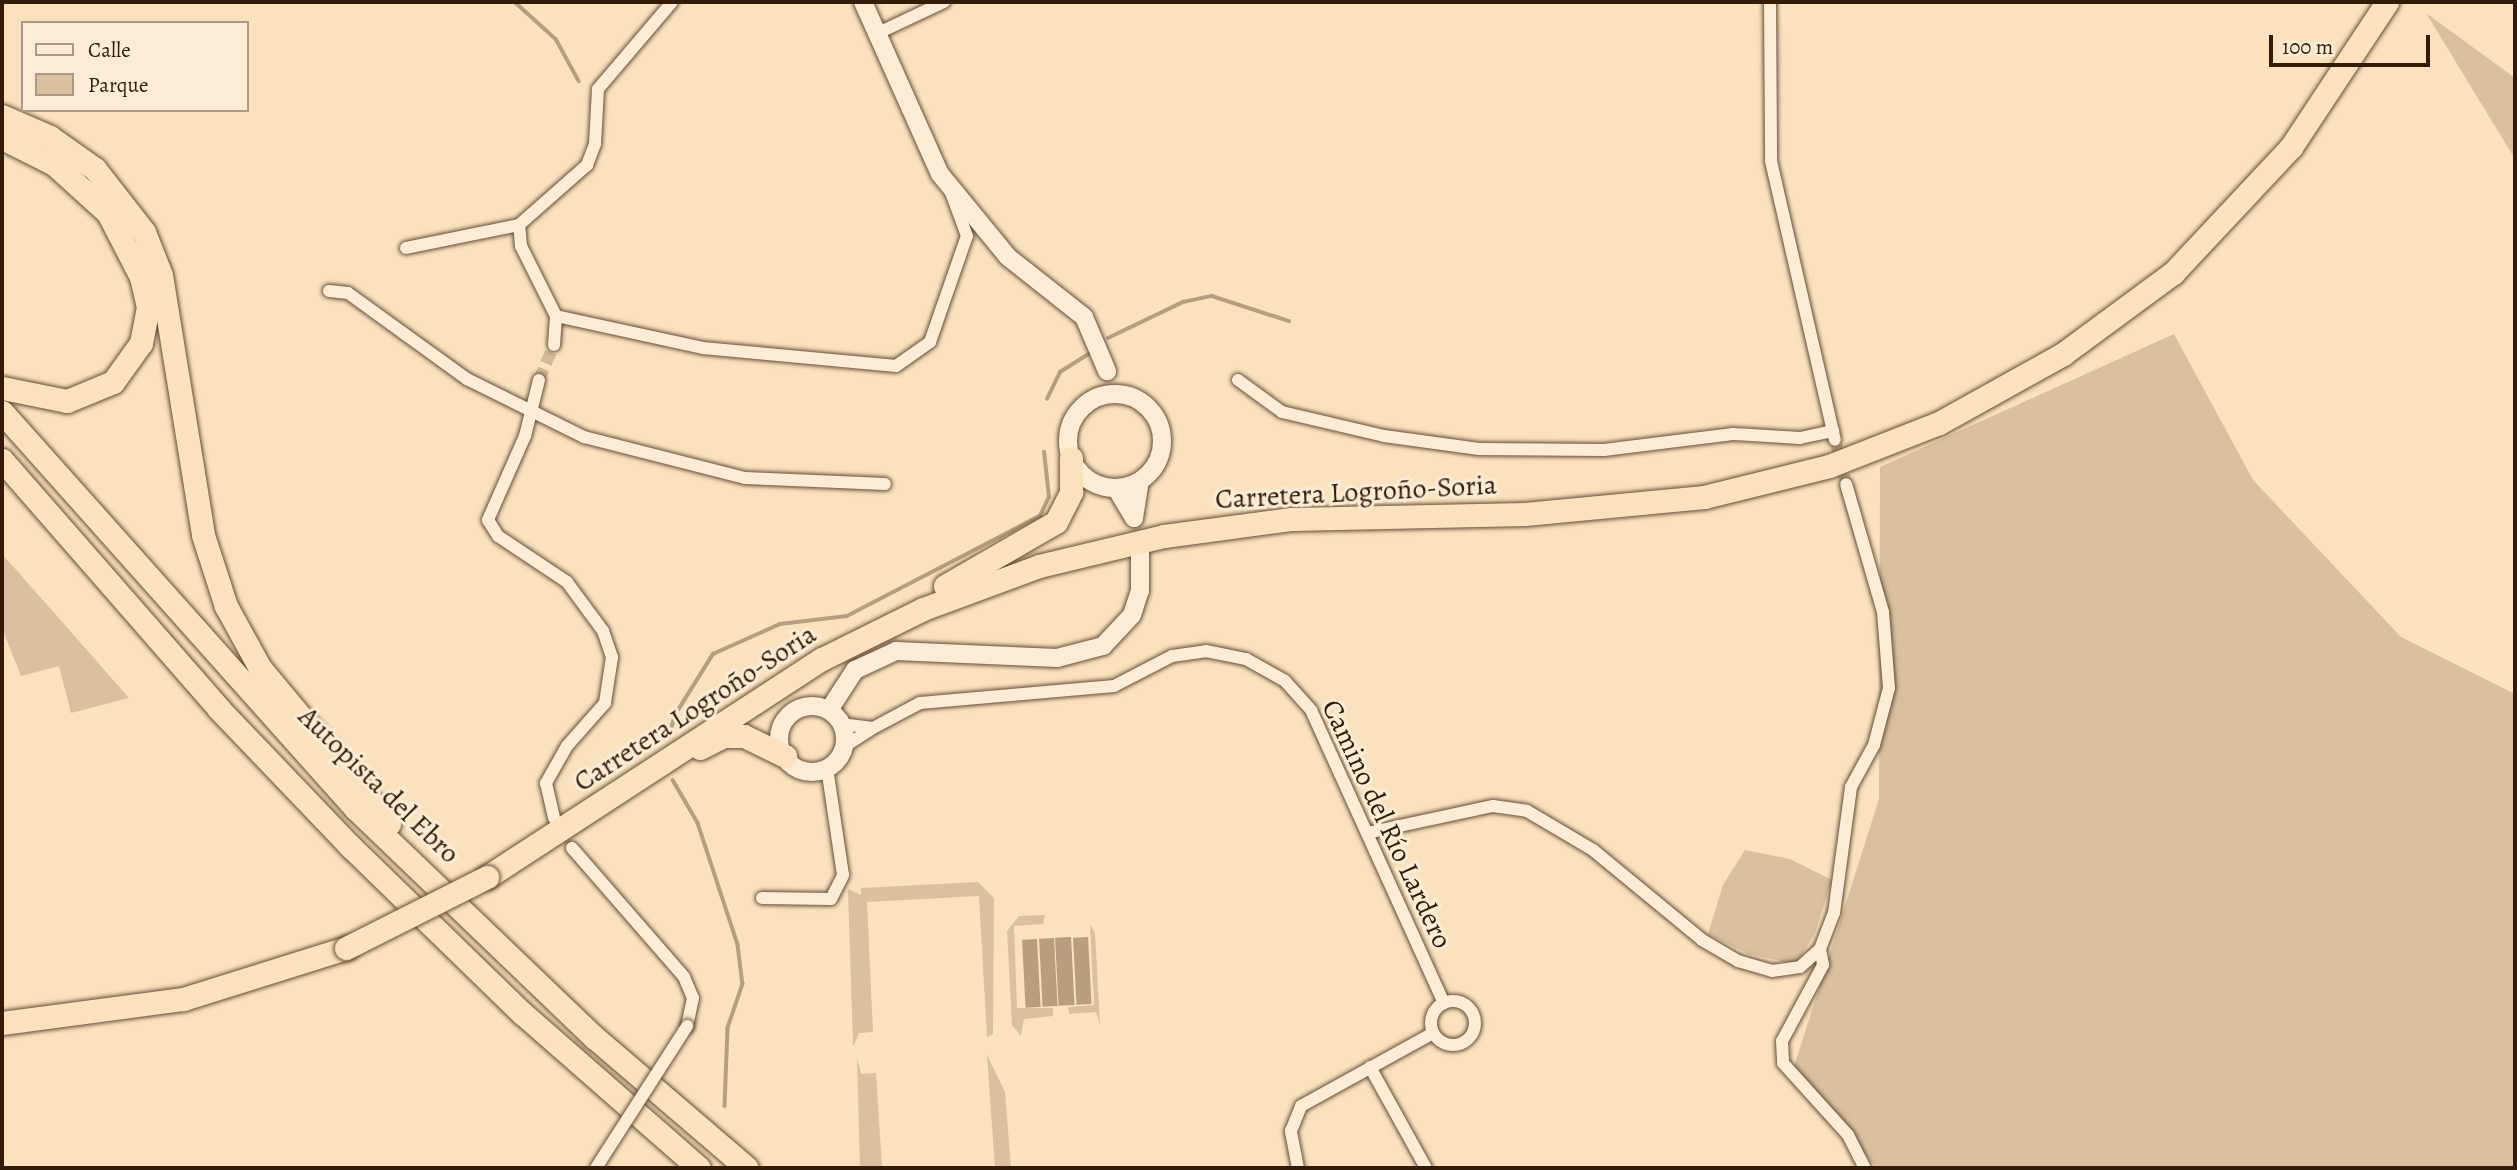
<!DOCTYPE html>
<html>
<head>
<meta charset="utf-8">
<style>
  body { margin:0 }
  #map { position:relative; width:2517px; height:1170px; overflow:hidden; background:#fae2bf; font-family:Alegreya,serif }
  div>[style] { position:absolute }
  .green>* { inset:0; background:#d8c0a0 }
  .water>* { inset:0; background:#b79e81; transform-origin:0 0 }
  .stream>* { height:3.5px; margin:-1.75px; padding:0 1.75px; transform-origin:1.75px; border-radius:1.75px; background:#b79e81 }
  .street-tunnel>* { height:12px; margin-top:-6px; transform-origin:0; background:repeating-linear-gradient(90deg,#d2ba9a 0 12px,transparent 0 18px) }
  .roads { filter:drop-shadow(0 0 2px #664d36) drop-shadow(0 0 2px #664d36) }
  .street>* { height:12px; margin:-6px; padding:0 6px; transform-origin:6px; border-radius:6px; background:#fcecd5 }
  .street>.ring { margin:-6px; padding:0; box-sizing:content-box; background:none; border:12px solid #fcecd5; border-radius:50% }
  .secondary>* { height:18px; margin:-9px; padding:0 9px; transform-origin:9px; border-radius:9px; background:#fcecd5 }
  .secondary>.ring { margin:-9px; padding:0; box-sizing:content-box; background:none; border:18px solid #fcecd5; border-radius:50% }
  .highway>* { height:23px; margin:-11.5px; padding:0 11.5px; transform-origin:11.5px; border-radius:11.5px; background:#fae2bf }
  .bridges { filter:drop-shadow(0 0 2px #664d36) drop-shadow(0 0 2px #664d36) }
  .street-bridge>* { height:12px; margin:-6px; padding:0 6px; transform-origin:6px; border-radius:6px; background:#fcecd5 }
  .highway-bridge>* { height:23px; margin:-11.5px; padding:0 11.5px; transform-origin:11.5px; border-radius:11.5px; background:#fae2bf }
  span { translate:-50% -50%; white-space:nowrap; text-align:center; line-height:1.15; -webkit-text-stroke:6px #fcecd5; paint-order:stroke }
  .street-label { font-size:28px; color:#341b08 }
  .frame { position:absolute; inset:0; border:4px solid #341b08; pointer-events:none }
  .legend { position:absolute; left:21px; top:21px; width:228px; height:91px; box-sizing:border-box; background:#fcecd5; border:2px solid #ac9883; margin:0; padding:9px 12px; list-style:none; font-size:21px; color:#341b08 }
  .legend li { display:flex; align-items:center; gap:14px; height:35px }
  .legend b { width:35px; border:2px solid #ac9883 }
  .scale { position:absolute; left:2269px; top:35px; width:161px; height:32px; box-sizing:border-box; border:4px solid #341b08; border-top:0; padding-left:9px; font-size:21px; line-height:24px; white-space:nowrap; color:#341b08; -webkit-text-stroke:5px #fcecd5; paint-order:stroke }
</style>
</head>
<body>
<div id="map">
  <div class="green">
    <div style="clip-path:polygon(2426px 13px,2515px 78px,2515px 159px)"></div>
    <div style="clip-path:polygon(2174px 334px,2253px 480px,2401px 637px,2515px 694px,2515px 1168px,1877px 1168px,1792px 1073px,1879px 799px,1880px 467px)"></div>
    <div style="clip-path:polygon(2px 554px,57px 616px,129px 698px,71px 713px,59px 666px,21px 676px,2px 628px)"></div>
    <div style="clip-path:polygon(1745px 850px,1790px 859px,1832px 880px,1815px 933px,1796px 964px,1748px 954px,1708px 934px,1723px 885px)"></div>
    <div style="clip-path:polygon(978px 882px,994px 898px,993px 1034px,987px 1037px,979px 896px,867px 902px,873px 1032px,859px 1033px,853px 1047px,848px 889px,861px 895px,861px 888px)"></div>
    <div style="clip-path:polygon(1045px 915px,1043px 924px,1014px 926px,1017px 1008px,1053px 1008px,1053px 1016px,1024px 1019px,1021px 1036px,1012px 1025px,1007px 931px,1019px 916px)"></div>
    <div style="clip-path:polygon(1090px 924px,1095px 933px,1100px 1025px,1096px 1012px,1069px 1014px,1068px 1007px,1094px 1005px)"></div>
    <div style="clip-path:polygon(987px 1055px,1005px 1092px,1011px 1168px,995px 1168px)"></div>
    <div style="clip-path:polygon(857px 1058px,861px 1074px,876px 1073px,882px 1168px,860px 1168px)"></div>
  </div>
  <div class="water">
    <div style="left:1071px;top:937px;width:68px;height:16px;rotate:87deg"></div>
    <div style="left:1088px;top:937px;width:67px;height:15px;rotate:87deg"></div>
    <div style="left:1054px;top:938px;width:68px;height:15px;rotate:87deg"></div>
    <div style="left:1037px;top:939px;width:68px;height:15px;rotate:87deg"></div>
  </div>
  <div class="stream">
    <div style="left:515px;top:2px;width:55px;rotate:42.1deg"></div>
    <div style="left:556px;top:39px;width:48px;rotate:61.3deg"></div>
    <div style="left:1108px;top:338px;width:83px;rotate:-25.6deg"></div>
    <div style="left:1183px;top:302px;width:30px;rotate:-12deg"></div>
    <div style="left:1212px;top:296px;width:81px;rotate:18deg"></div>
    <div style="left:1047px;top:399px;width:30px;rotate:-64deg"></div>
    <div style="left:1060px;top:372px;width:38px;rotate:-32deg"></div>
    <div style="left:669px;top:737px;width:23px;rotate:-75deg"></div>
    <div style="left:675px;top:715px;width:72px;rotate:-58.1deg"></div>
    <div style="left:713px;top:654px;width:73px;rotate:-24.1deg"></div>
    <div style="left:780px;top:624px;width:67px;rotate:-6.8deg"></div>
    <div style="left:847px;top:616px;width:217px;rotate:-27.4deg"></div>
    <div style="left:1040px;top:516px;width:21px;rotate:-65deg"></div>
    <div style="left:1049px;top:497px;width:45px;rotate:-96.3deg"></div>
    <div style="left:673px;top:780px;width:50px;rotate:59.8deg"></div>
    <div style="left:698px;top:823px;width:128px;rotate:71.8deg"></div>
    <div style="left:738px;top:945px;width:39px;rotate:83deg"></div>
    <div style="left:743px;top:984px;width:46px;rotate:108.8deg"></div>
    <div style="left:728px;top:1028px;width:78px;rotate:92.2deg"></div>
  </div>
  <div class="street-tunnel">
    <div style="left:539px;top:380px;width:38px;rotate:-67deg"></div>
    <div style="left:1835px;top:440px;width:45px;rotate:76deg"></div>
  </div>
  <div class="roads">
    <div class="street">
      <div style="left:1770px;top:2px;width:159px;rotate:89.6deg"></div>
      <div style="left:1771px;top:161px;width:286px;rotate:77.1deg"></div>
      <div style="left:878px;top:33px;width:73px;rotate:-25.2deg"></div>
      <div style="left:406px;top:248px;width:115px;rotate:-11.5deg"></div>
      <div style="left:329px;top:291px;width:19px;rotate:6deg"></div>
      <div style="left:348px;top:293px;width:147px;rotate:35.9deg"></div>
      <div style="left:467px;top:379px;width:131px;rotate:26.4deg"></div>
      <div style="left:584px;top:437px;width:166px;rotate:14.3deg"></div>
      <div style="left:745px;top:478px;width:140px;rotate:2.5deg"></div>
      <div style="left:556px;top:316px;width:150px;rotate:12.3deg"></div>
      <div style="left:703px;top:348px;width:194px;rotate:5.3deg"></div>
      <div style="left:896px;top:366px;width:42px;rotate:-35.2deg"></div>
      <div style="left:930px;top:342px;width:112px;rotate:-70.8deg"></div>
      <div style="left:967px;top:236px;width:52px;rotate:-110.2deg"></div>
      <div style="left:554px;top:345px;width:29px;rotate:-86deg"></div>
      <div style="left:556px;top:316px;width:78px;rotate:-116.6deg"></div>
      <div style="left:521px;top:246px;width:21px;rotate:-95deg"></div>
      <div style="left:519px;top:225px;width:91px;rotate:-41.4deg"></div>
      <div style="left:587px;top:165px;width:22px;rotate:-69deg"></div>
      <div style="left:595px;top:144px;width:55px;rotate:-86.9deg"></div>
      <div style="left:598px;top:89px;width:114px;rotate:-49.6deg"></div>
      <div style="left:539px;top:380px;width:58px;rotate:104deg"></div>
      <div style="left:525px;top:436px;width:92px;rotate:113.8deg"></div>
      <div style="left:488px;top:520px;width:19px;rotate:58deg"></div>
      <div style="left:498px;top:536px;width:83px;rotate:33.7deg"></div>
      <div style="left:567px;top:582px;width:61px;rotate:53.7deg"></div>
      <div style="left:603px;top:631px;width:28px;rotate:71deg"></div>
      <div style="left:612px;top:657px;width:47px;rotate:98.7deg"></div>
      <div style="left:605px;top:703px;width:57px;rotate:131.5deg"></div>
      <div style="left:567px;top:746px;width:43px;rotate:119.6deg"></div>
      <div style="left:546px;top:783px;width:36px;rotate:77deg"></div>
      <div style="left:1238px;top:380px;width:54px;rotate:36deg"></div>
      <div style="left:1282px;top:412px;width:105px;rotate:13.2deg"></div>
      <div style="left:1384px;top:436px;width:96px;rotate:7.8deg"></div>
      <div style="left:1479px;top:449px;width:125px;rotate:0.5deg"></div>
      <div style="left:1604px;top:450px;width:130px;rotate:-7.1deg"></div>
      <div style="left:1733px;top:434px;width:67px;rotate:3.4deg"></div>
      <div style="left:1800px;top:438px;width:34px;rotate:-12deg"></div>
      <div style="left:841px;top:724px;width:32px;rotate:7deg"></div>
      <div style="left:873px;top:728px;width:35px;rotate:147deg"></div>
      <div style="left:873px;top:728px;width:53px;rotate:-28deg"></div>
      <div style="left:920px;top:703px;width:195px;rotate:-5deg"></div>
      <div style="left:1114px;top:686px;width:65px;rotate:-27.3deg"></div>
      <div style="left:1172px;top:656px;width:34px;rotate:-8deg"></div>
      <div style="left:1206px;top:651px;width:41px;rotate:11.3deg"></div>
      <div style="left:1246px;top:659px;width:45px;rotate:29.4deg"></div>
      <div style="left:1285px;top:681px;width:39px;rotate:48deg"></div>
      <div style="left:1311px;top:710px;width:322px;rotate:65.6deg"></div>
      <div style="left:1367px;top:833px;width:129px;rotate:-12.1deg"></div>
      <div style="left:1493px;top:806px;width:34px;rotate:8deg"></div>
      <div style="left:1527px;top:811px;width:77px;rotate:30.6deg"></div>
      <div style="left:1593px;top:850px;width:141px;rotate:39.5deg"></div>
      <div style="left:1702px;top:940px;width:42px;rotate:30.3deg"></div>
      <div style="left:1738px;top:961px;width:35px;rotate:16deg"></div>
      <div style="left:1772px;top:971px;width:28px;rotate:-8deg"></div>
      <div style="left:1800px;top:967px;width:27px;rotate:-42deg"></div>
      <div style="left:1820px;top:949px;width:39px;rotate:-69deg"></div>
      <div style="left:1834px;top:913px;width:127px;rotate:-82.3deg"></div>
      <div style="left:1851px;top:787px;width:48px;rotate:-61.3deg"></div>
      <div style="left:1874px;top:745px;width:59px;rotate:-75.3deg"></div>
      <div style="left:1889px;top:688px;width:76px;rotate:-94.5deg"></div>
      <div style="left:1883px;top:612px;width:133px;rotate:-106.1deg"></div>
      <div style="left:572px;top:848px;width:171px;rotate:49deg"></div>
      <div style="left:684px;top:977px;width:23px;rotate:67deg"></div>
      <div style="left:693px;top:998px;width:29px;rotate:102deg"></div>
      <div style="left:762px;top:898px;width:69px;rotate:0.8deg"></div>
      <div style="left:831px;top:899px;width:27px;rotate:-63deg"></div>
      <div style="left:843px;top:875px;width:108px;rotate:-98.5deg"></div>
      <div style="left:1820px;top:949px;width:16px;rotate:79deg"></div>
      <div style="left:1823px;top:965px;width:86px;rotate:118.3deg"></div>
      <div style="left:1782px;top:1041px;width:22px;rotate:87deg"></div>
      <div style="left:1783px;top:1063px;width:97px;rotate:47.9deg"></div>
      <div style="left:1848px;top:1135px;width:37px;rotate:63deg"></div>
      <div class="ring" style="left:1431px;top:1001px;width:32px;height:32px"></div>
      <div style="left:1370px;top:1067px;width:115px;rotate:61deg"></div>
      <div style="left:1298px;top:1168px;width:38px;rotate:-101deg"></div>
      <div style="left:1291px;top:1131px;width:27px;rotate:-68deg"></div>
      <div style="left:1301px;top:1106px;width:151px;rotate:-28.9deg"></div>
    </div>
    <div class="secondary">
      <div style="left:863px;top:2px;width:188px;rotate:65.9deg"></div>
      <div style="left:940px;top:174px;width:107px;rotate:50.7deg"></div>
      <div style="left:1008px;top:257px;width:97px;rotate:38.3deg"></div>
      <div style="left:1084px;top:317px;width:59px;rotate:66.9deg"></div>
      <div class="ring" style="left:1068px;top:394px;width:76px;height:76px"></div>
      <div style="left:1116px;top:488px;width:35px;rotate:59deg"></div>
      <div style="left:1134px;top:518px;width:36px;rotate:-81deg"></div>
      <div class="ring" style="left:779px;top:706px;width:48px;height:48px"></div>
      <div style="left:829px;top:710px;width:48px;rotate:-57deg"></div>
      <div style="left:855px;top:670px;width:45px;rotate:-24.9deg"></div>
      <div style="left:896px;top:651px;width:161px;rotate:2.5deg"></div>
      <div style="left:1057px;top:658px;width:48px;rotate:-14.6deg"></div>
      <div style="left:1103px;top:646px;width:42px;rotate:-46.9deg"></div>
      <div style="left:1132px;top:615px;width:25px;rotate:-72deg"></div>
      <div style="left:1140px;top:591px;width:38px;rotate:-90deg"></div>
    </div>
    <div class="highway">
      <div style="left:2px;top:116px;width:52px;rotate:23.6deg"></div>
      <div style="left:50px;top:137px;width:55px;rotate:35.4deg"></div>
      <div style="left:95px;top:169px;width:80px;rotate:52.1deg"></div>
      <div style="left:144px;top:232px;width:46px;rotate:68.4deg"></div>
      <div style="left:161px;top:275px;width:263px;rotate:80.8deg"></div>
      <div style="left:203px;top:535px;width:75px;rotate:72.1deg"></div>
      <div style="left:226px;top:606px;width:71px;rotate:61.3deg"></div>
      <div style="left:260px;top:668px;width:202px;rotate:50.2deg"></div>
      <div style="left:2px;top:138px;width:58px;rotate:26.6deg"></div>
      <div style="left:54px;top:164px;width:73px;rotate:42.2deg"></div>
      <div style="left:108px;top:213px;width:72px;rotate:62.7deg"></div>
      <div style="left:141px;top:277px;width:31px;rotate:77deg"></div>
      <div style="left:148px;top:307px;width:37px;rotate:101deg"></div>
      <div style="left:141px;top:343px;width:48px;rotate:125.7deg"></div>
      <div style="left:113px;top:382px;width:50px;rotate:157.6deg"></div>
      <div style="left:67px;top:401px;width:66px;rotate:-168.7deg"></div>
      <div style="left:2px;top:412px;width:532px;rotate:48.28deg"></div>
      <div style="left:356px;top:809px;width:330px;rotate:43.8deg"></div>
      <div style="left:594px;top:1037px;width:201px;rotate:40.6deg"></div>
      <div style="left:2px;top:460px;width:330px;rotate:48.9deg"></div>
      <div style="left:219px;top:709px;width:190px;rotate:46.3deg"></div>
      <div style="left:350px;top:846px;width:240px;rotate:44.2deg"></div>
      <div style="left:522px;top:1013px;width:235px;rotate:41.2deg"></div>
      <div style="left:945px;top:586px;width:128px;rotate:-30deg"></div>
      <div style="left:1056px;top:522px;width:34px;rotate:-63deg"></div>
      <div style="left:1071px;top:492px;width:34px;rotate:-90deg"></div>
      <div style="left:700px;top:748px;width:27px;rotate:-27deg"></div>
      <div style="left:724px;top:736px;width:20px"></div>
      <div style="left:744px;top:736px;width:46px;rotate:26deg"></div>
      <div style="left:487px;top:877px;width:400px;rotate:-33.1deg"></div>
      <div style="left:822px;top:659px;width:113px;rotate:-26.3deg"></div>
      <div style="left:923px;top:609px;width:124px;rotate:-20.3deg"></div>
      <div style="left:1039px;top:566px;width:129px;rotate:-13.5deg"></div>
      <div style="left:1164px;top:536px;width:129px;rotate:-7.6deg"></div>
      <div style="left:1292px;top:519px;width:233px;rotate:-1.2deg"></div>
      <div style="left:1525px;top:514px;width:180px;rotate:-5.4deg"></div>
      <div style="left:1704px;top:497px;width:129px;rotate:-13.9deg"></div>
      <div style="left:1829px;top:466px;width:118px;rotate:-21.4deg"></div>
      <div style="left:1939px;top:423px;width:142px;rotate:-29.1deg"></div>
      <div style="left:2063px;top:354px;width:137px;rotate:-36.4deg"></div>
      <div style="left:2173px;top:273px;width:173px;rotate:-46.9deg"></div>
      <div style="left:2291px;top:147px;width:174px;rotate:-56.5deg"></div>
      <div style="left:2px;top:1023px;width:183px;rotate:-7.6deg"></div>
      <div style="left:183px;top:999px;width:171px;rotate:-17.4deg"></div>
    </div>
  </div>
  <div class="bridges">
    <div class="street-bridge">
      <div style="left:596px;top:1168px;width:169px;rotate:-57.3deg"></div>
    </div>
    <div class="highway-bridge">
      <div style="left:346px;top:948px;width:158px;rotate:-26.7deg"></div>
    </div>
  </div>
  <div class="street-label">
    <span style="left:1356px;top:492px;rotate:-3deg">Carretera Logroño-Soria</span>
    <span style="left:695px;top:708px;rotate:-33deg">Carretera Logroño-Soria</span>
    <span style="left:379px;top:785px;rotate:44deg">Autopista del Ebro</span>
    <span style="left:1387px;top:824px;rotate:65deg">Camino del Río Lardero</span>
  </div>
  <div class="frame"></div>
  <ul class="legend">
  <li><b style="height:9px;background:#fcecd5"></b>Calle</li>
  <li><b style="height:19px;background:#d8c0a0"></b>Parque</li>
  </ul>
  <div class="scale">100 m</div>
</div>
</body>
</html>
